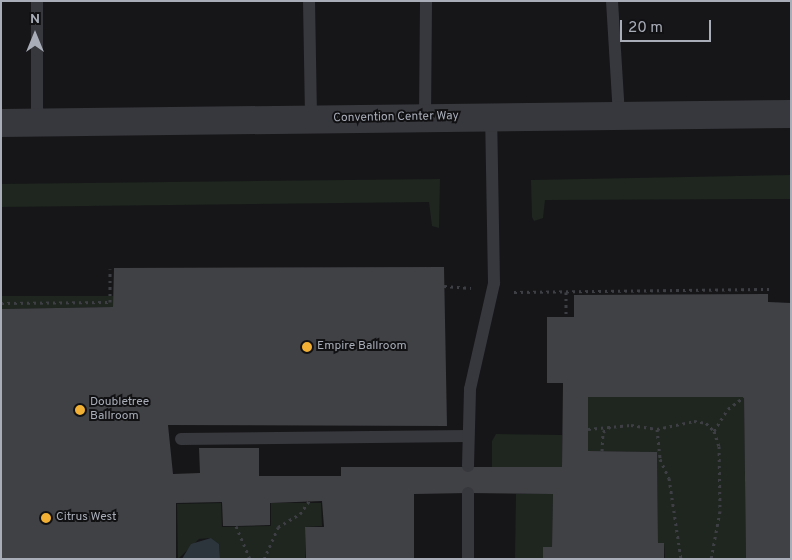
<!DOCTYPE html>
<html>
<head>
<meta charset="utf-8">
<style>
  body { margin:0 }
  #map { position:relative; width:792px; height:560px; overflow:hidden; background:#161618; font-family:Overpass,sans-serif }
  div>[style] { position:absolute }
  .green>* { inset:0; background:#1e261f }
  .water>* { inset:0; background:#2c353c }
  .building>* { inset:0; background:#404145 }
  .path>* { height:3px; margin-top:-1.5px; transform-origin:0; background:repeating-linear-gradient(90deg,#3d3f44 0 2.5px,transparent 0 6.5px) }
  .service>* { height:12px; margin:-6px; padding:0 6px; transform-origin:6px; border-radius:6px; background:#37383d }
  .tertiary>* { height:28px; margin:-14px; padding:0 14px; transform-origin:14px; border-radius:14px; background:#37383d }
  .dots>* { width:14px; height:14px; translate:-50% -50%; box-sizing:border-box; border:2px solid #111113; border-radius:50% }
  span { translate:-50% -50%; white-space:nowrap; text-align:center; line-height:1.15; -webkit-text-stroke:4px #111113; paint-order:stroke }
  .street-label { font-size:12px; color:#a8adb8 }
  .poi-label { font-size:12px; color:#a8adb8 }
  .left { translate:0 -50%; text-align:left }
  .frame { position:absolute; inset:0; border:2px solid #a8adb8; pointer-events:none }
  .north { position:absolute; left:10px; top:10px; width:50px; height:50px; -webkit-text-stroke:4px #111113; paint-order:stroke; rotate:0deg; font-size:14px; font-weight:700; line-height:20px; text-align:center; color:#a8adb8 }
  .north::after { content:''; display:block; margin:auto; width:18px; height:22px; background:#a8adb8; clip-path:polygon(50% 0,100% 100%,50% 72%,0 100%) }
  .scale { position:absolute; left:620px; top:20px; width:91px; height:22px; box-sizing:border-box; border:2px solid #a8adb8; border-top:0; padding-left:6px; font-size:15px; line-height:18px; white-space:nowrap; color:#a8adb8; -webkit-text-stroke:4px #111113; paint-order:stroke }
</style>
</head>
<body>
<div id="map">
  <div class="green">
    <div style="clip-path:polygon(791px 175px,791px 199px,545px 200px,543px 218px,534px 221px,532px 217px,531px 180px)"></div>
    <div style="clip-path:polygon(440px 179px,439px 228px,432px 226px,429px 202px,1px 207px,1px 184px)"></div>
    <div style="clip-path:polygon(1px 296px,113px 296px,113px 307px,1px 309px)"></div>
    <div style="clip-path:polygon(588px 397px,744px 397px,746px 559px,665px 559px,664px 543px,658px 543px,657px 452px,588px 451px)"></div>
    <div style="clip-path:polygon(496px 434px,562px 435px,562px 467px,492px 467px,492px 441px)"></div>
    <div style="clip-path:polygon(516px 494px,553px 494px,552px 547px,543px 559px,515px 559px)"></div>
    <div style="clip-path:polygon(221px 503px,222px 527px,271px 526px,271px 503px,321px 503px,322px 526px,305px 527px,305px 559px,220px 559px,219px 544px,211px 538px,199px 539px,178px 559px,177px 504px)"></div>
  </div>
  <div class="water">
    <div style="clip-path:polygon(211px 538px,219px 544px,220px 559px,182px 559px,191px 544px)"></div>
  </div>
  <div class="building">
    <div style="clip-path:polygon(444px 267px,447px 426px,168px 425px,173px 474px,200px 473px,199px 448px,259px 448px,259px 476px,341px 476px,341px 467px,562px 467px,563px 383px,547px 383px,547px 317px,574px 317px,574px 295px,768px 294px,768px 302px,791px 303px,791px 559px,746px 559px,744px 397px,588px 397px,588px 451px,657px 452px,658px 543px,664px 543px,664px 559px,543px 559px,543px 547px,552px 547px,553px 494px,468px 493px,414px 494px,414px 559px,306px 559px,305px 527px,324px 527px,322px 501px,270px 503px,270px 525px,236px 526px,223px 526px,222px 502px,176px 503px,176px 559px,1px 559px,1px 309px,113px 307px,114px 268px)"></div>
  </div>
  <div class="path">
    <div style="left:444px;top:286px;width:27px;rotate:4deg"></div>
    <div style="left:514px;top:292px;width:255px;rotate:-0.7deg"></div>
    <div style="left:566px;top:292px;width:25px;rotate:90deg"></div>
    <div style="left:1px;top:303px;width:109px;rotate:-0.5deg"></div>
    <div style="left:110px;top:302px;width:33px;rotate:-90deg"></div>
    <div style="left:588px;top:429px;width:43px;rotate:-5.3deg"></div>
    <div style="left:631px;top:425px;width:26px;rotate:9deg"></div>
    <div style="left:657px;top:429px;width:38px;rotate:-12deg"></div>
    <div style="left:694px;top:421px;width:12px;rotate:9deg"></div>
    <div style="left:706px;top:423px;width:11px;rotate:45deg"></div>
    <div style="left:714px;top:431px;width:16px;rotate:72deg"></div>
    <div style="left:719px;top:446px;width:65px;rotate:89.1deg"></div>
    <div style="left:720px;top:511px;width:49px;rotate:100.6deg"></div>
    <div style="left:657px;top:429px;width:30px;rotate:84deg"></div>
    <div style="left:660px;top:459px;width:21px;rotate:65deg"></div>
    <div style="left:669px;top:478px;width:82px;rotate:81.6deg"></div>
    <div style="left:714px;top:431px;width:26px;rotate:-58deg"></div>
    <div style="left:728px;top:409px;width:20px;rotate:-37deg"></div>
    <div style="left:602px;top:451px;width:19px;rotate:-87deg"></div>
    <div style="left:603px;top:432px;width:10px;rotate:-37deg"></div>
    <div style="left:236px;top:526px;width:36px;rotate:67deg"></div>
    <div style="left:264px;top:559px;width:35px;rotate:-66deg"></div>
    <div style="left:278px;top:527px;width:26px;rotate:-31deg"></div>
    <div style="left:300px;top:514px;width:16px;rotate:-55deg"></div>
  </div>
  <div class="service">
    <div style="left:37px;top:1px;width:122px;rotate:90deg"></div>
    <div style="left:309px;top:1px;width:118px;rotate:89deg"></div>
    <div style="left:612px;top:1px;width:115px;rotate:86.5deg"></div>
    <div style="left:425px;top:118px;width:117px;rotate:-89.5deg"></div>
    <div style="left:181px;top:439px;width:287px;rotate:-0.6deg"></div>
    <div style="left:468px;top:466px;width:77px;rotate:-88.5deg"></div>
    <div style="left:470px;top:389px;width:109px;rotate:-77.2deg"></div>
    <div style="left:494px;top:283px;width:166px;rotate:-91deg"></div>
    <div style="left:468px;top:559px;width:66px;rotate:-90deg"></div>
  </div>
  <div class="tertiary">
    <div style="left:1px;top:123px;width:790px;rotate:-0.65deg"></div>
  </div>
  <div class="dots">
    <div style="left:307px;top:347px;background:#f2b134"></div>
    <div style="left:80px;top:410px;background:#f2b134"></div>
    <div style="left:46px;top:518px;background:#f2b134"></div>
  </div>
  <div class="street-label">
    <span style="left:396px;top:118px;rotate:-1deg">Convention Center Way</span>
  </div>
  <div class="poi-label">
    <span class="left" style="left:317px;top:347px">Empire Ballroom</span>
    <span class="left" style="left:90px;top:410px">Doubletree<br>Ballroom</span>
    <span class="left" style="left:56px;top:518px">Citrus West</span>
  </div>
  <div class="frame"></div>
  <div class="north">N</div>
  <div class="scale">20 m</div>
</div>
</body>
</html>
